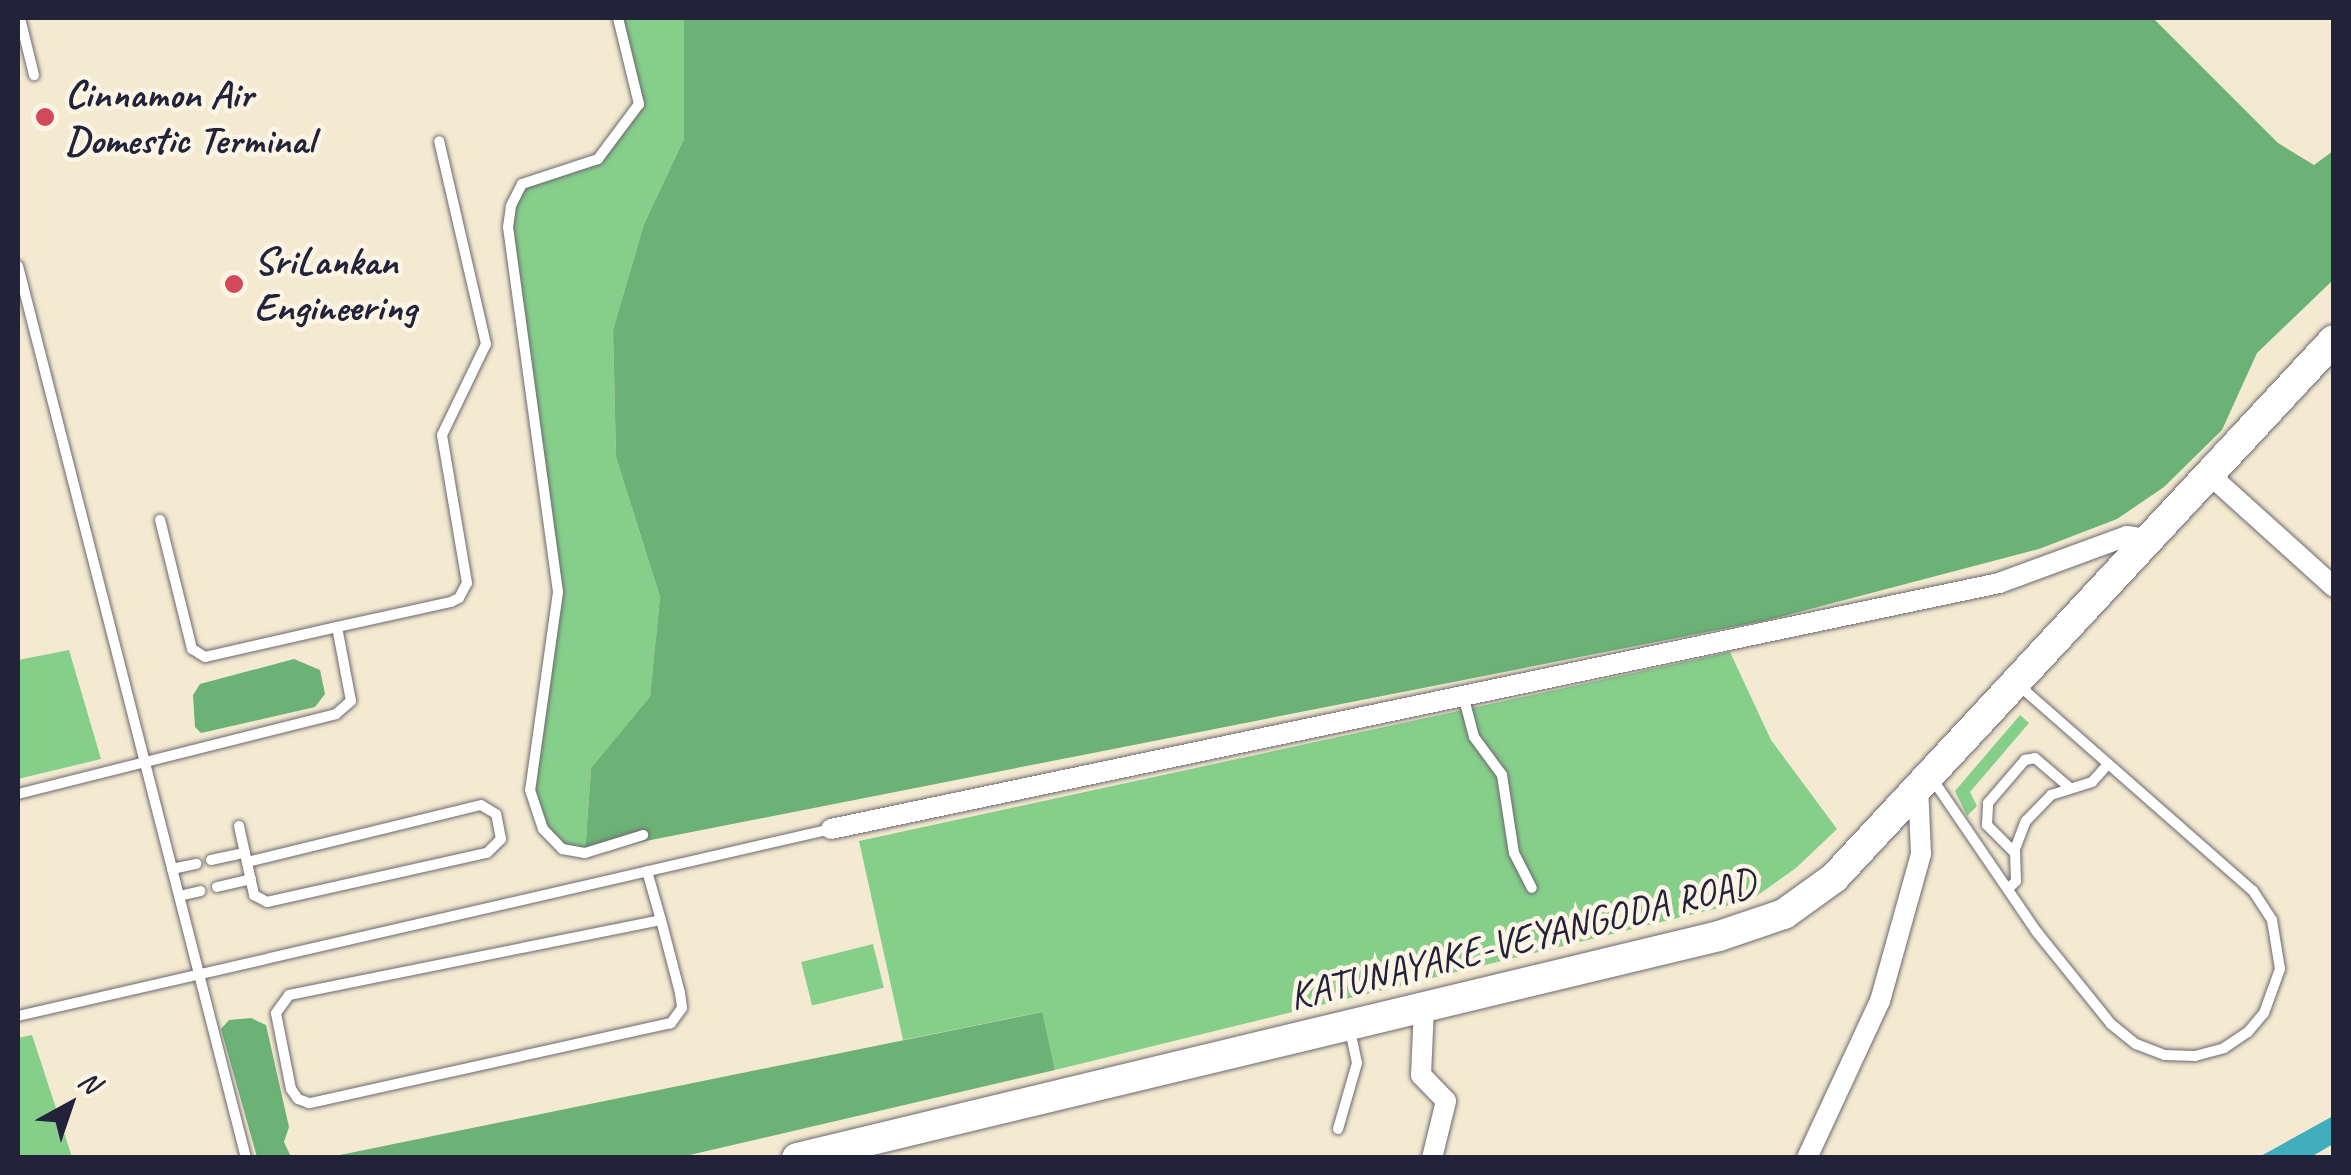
<!DOCTYPE html>
<html>
<head>
<meta charset="utf-8">
<style>
  body { margin:0 }
  #map { position:relative; width:2351px; height:1175px; overflow:hidden; background:#f4ead1; font-family:Caveat,sans-serif }
  div>[style] { position:absolute }
  .green>* { inset:0; background:#86cf8b; transform-origin:0 0 }
  .forest>* { inset:0; background:#6cb277 }
  .water>* { inset:0; background:#41aebf }
  .roads { filter:drop-shadow(0 0 2px #6c6870) drop-shadow(0 0 2px #6c6870) }
  .lane>* { height:10px; margin:-5px; padding:0 5px; transform-origin:5px; border-radius:5px; background:#fff }
  .street>* { height:20px; margin:-10px; padding:0 10px; transform-origin:10px; border-radius:10px; background:#fff }
  .primary>* { height:30px; margin:-15px; padding:0 15px; transform-origin:15px; border-radius:15px; background:#fff }
  .dots>* { width:28px; height:28px; translate:-50% -50%; box-sizing:border-box; border:5px solid #fcf5e5; border-radius:50% }
  span { translate:-50% -50%; white-space:nowrap; text-align:center; line-height:1.15; -webkit-text-stroke:9px #fcf5e5; paint-order:stroke }
  .poi-label { font-size:40px; color:#22223b; font-weight:700 }
  .left { translate:0 -50%; text-align:left }
  .street-label { font-size:40px; color:#22223b }
  .frame { position:absolute; inset:0; border:20px solid #22223b; pointer-events:none }
  .north { position:absolute; left:20px; top:1055px; width:100px; height:100px; -webkit-text-stroke:8px #fcf5e5; paint-order:stroke; rotate:40deg; font-size:28px; font-weight:700; line-height:40px; text-align:center; color:#22223b }
  .north::after { content:''; display:block; margin:auto; width:35px; height:45px; background:#22223b; clip-path:polygon(50% 0,100% 100%,50% 72%,0 100%) }
</style>
</head>
<body>
<div id="map">
  <div class="green">
    <div style="clip-path:polygon(618px 18px,684px 18px,684px 139px,644px 224px,613px 330px,616px 457px,660px 597px,650px 698px,591px 768px,585px 853px,562px 849px,543px 829px,530px 790px,558px 592px,508px 227px,522px 184px,598px 159px,639px 105px)"></div>
    <div style="clip-path:polygon(69px 650px,101px 759px,18px 779px,18px 660px)"></div>
    <div style="clip-path:polygon(1730px 652px,1771px 740px,1837px 829px,1796px 868px,1751px 900px,1055px 1070px,1041px 1012px,903px 1040px,859px 841px)"></div>
    <div style="clip-path:polygon(2020px 715px,2029px 723px,1970px 792px,1977px 806px,1967px 816px,1955px 791px)"></div>
    <div style="left:873px;top:944px;width:45px;height:74px;rotate:76deg"></div>
    <div style="clip-path:polygon(32px 1035px,72px 1157px,18px 1157px,18px 1038px)"></div>
  </div>
  <div class="forest">
    <div style="clip-path:polygon(684px 18px,2153px 18px,2278px 143px,2314px 165px,2333px 151px,2333px 280px,2257px 353px,2222px 430px,2164px 487px,2117px 519px,2039px 549px,1768px 620px,585px 853px,591px 768px,650px 697px,660px 597px,616px 457px,613px 330px,644px 224px,684px 139px)"></div>
    <div style="clip-path:polygon(294px 659px,320px 670px,325px 694px,315px 707px,201px 733px,195px 727px,193px 695px,200px 684px)"></div>
    <div style="clip-path:polygon(1042px 1012px,1055px 1070px,681px 1157px,330px 1157px)"></div>
    <div style="clip-path:polygon(251px 1018px,266px 1025px,289px 1127px,284px 1142px,291px 1157px,257px 1157px,221px 1029px,229px 1020px)"></div>
  </div>
  <div class="water">
    <div style="clip-path:polygon(2333px 1116px,2333px 1144px,2311px 1157px,2259px 1157px)"></div>
  </div>
  <div class="roads">
    <div class="lane">
      <div style="left:20px;top:18px;width:59px;rotate:76.2deg"></div>
      <div style="left:618px;top:18px;width:89px;rotate:76.3deg"></div>
      <div style="left:639px;top:104px;width:69px;rotate:126.7deg"></div>
      <div style="left:598px;top:159px;width:80px;rotate:161.8deg"></div>
      <div style="left:522px;top:184px;width:25px;rotate:117deg"></div>
      <div style="left:511px;top:206px;width:21px;rotate:98deg"></div>
      <div style="left:508px;top:227px;width:368px;rotate:82.2deg"></div>
      <div style="left:558px;top:592px;width:200px;rotate:98deg"></div>
      <div style="left:530px;top:790px;width:41px;rotate:71.6deg"></div>
      <div style="left:543px;top:829px;width:28px;rotate:46deg"></div>
      <div style="left:562px;top:849px;width:23px;rotate:10deg"></div>
      <div style="left:585px;top:853px;width:61px;rotate:-17.2deg"></div>
      <div style="left:18px;top:266px;width:921px;rotate:75.66deg"></div>
      <div style="left:337px;top:627px;width:117px;rotate:-12.4deg"></div>
      <div style="left:451px;top:602px;width:9px;rotate:-27deg"></div>
      <div style="left:459px;top:598px;width:17px;rotate:-62deg"></div>
      <div style="left:467px;top:583px;width:150px;rotate:-99.6deg"></div>
      <div style="left:442px;top:435px;width:101px;rotate:-64.2deg"></div>
      <div style="left:486px;top:344px;width:208px;rotate:-103deg"></div>
      <div style="left:1463px;top:695px;width:43px;rotate:75.3deg"></div>
      <div style="left:1474px;top:737px;width:47px;rotate:53.6deg"></div>
      <div style="left:1502px;top:775px;width:79px;rotate:81.3deg"></div>
      <div style="left:1514px;top:853px;width:39px;rotate:63deg"></div>
      <div style="left:1931px;top:777px;width:186px;rotate:55.7deg"></div>
      <div style="left:2036px;top:931px;width:119px;rotate:51.1deg"></div>
      <div style="left:2111px;top:1024px;width:32px;rotate:39deg"></div>
      <div style="left:2136px;top:1044px;width:31px;rotate:21deg"></div>
      <div style="left:2165px;top:1055px;width:30px;rotate:2deg"></div>
      <div style="left:2195px;top:1056px;width:30px;rotate:-15deg"></div>
      <div style="left:2224px;top:1048px;width:29px;rotate:-34deg"></div>
      <div style="left:2248px;top:1032px;width:25px;rotate:-50deg"></div>
      <div style="left:2264px;top:1013px;width:47px;rotate:-70deg"></div>
      <div style="left:2280px;top:969px;width:50px;rotate:-99.3deg"></div>
      <div style="left:2272px;top:920px;width:35px;rotate:-123deg"></div>
      <div style="left:2253px;top:891px;width:314px;rotate:-138.7deg"></div>
      <div style="left:18px;top:794px;width:328px;rotate:-14.1deg"></div>
      <div style="left:336px;top:714px;width:20px;rotate:-41deg"></div>
      <div style="left:351px;top:701px;width:75px;rotate:-100.7deg"></div>
      <div style="left:337px;top:627px;width:135px;rotate:167.2deg"></div>
      <div style="left:205px;top:657px;width:15px;rotate:-148deg"></div>
      <div style="left:192px;top:649px;width:133px;rotate:-103.9deg"></div>
      <div style="left:239px;top:826px;width:71px;rotate:77.7deg"></div>
      <div style="left:254px;top:895px;width:15px;rotate:28deg"></div>
      <div style="left:267px;top:902px;width:225px;rotate:-12.6deg"></div>
      <div style="left:487px;top:853px;width:20px;rotate:-45deg"></div>
      <div style="left:501px;top:839px;width:25px;rotate:-101deg"></div>
      <div style="left:496px;top:814px;width:17px;rotate:-149deg"></div>
      <div style="left:481px;top:805px;width:241px;rotate:166.3deg"></div>
      <div style="left:2015px;top:853px;width:40px;rotate:-135deg"></div>
      <div style="left:1987px;top:825px;width:22px;rotate:-87deg"></div>
      <div style="left:1988px;top:803px;width:57px;rotate:-49.3deg"></div>
      <div style="left:2025px;top:760px;width:10px;rotate:-11deg"></div>
      <div style="left:2035px;top:758px;width:45px;rotate:40.5deg"></div>
      <div style="left:211px;top:860px;width:35px;rotate:-12deg"></div>
      <div style="left:172px;top:869px;width:25px;rotate:-12deg"></div>
      <div style="left:647px;top:871px;width:51px;rotate:74.1deg"></div>
      <div style="left:661px;top:920px;width:75px;rotate:75.4deg"></div>
      <div style="left:680px;top:993px;width:15px;rotate:82deg"></div>
      <div style="left:682px;top:1008px;width:19px;rotate:126deg"></div>
      <div style="left:671px;top:1023px;width:371px;rotate:167.5deg"></div>
      <div style="left:309px;top:1103px;width:12px;rotate:-160deg"></div>
      <div style="left:298px;top:1099px;width:12px;rotate:-125deg"></div>
      <div style="left:291px;top:1089px;width:77px;rotate:-101.2deg"></div>
      <div style="left:276px;top:1013px;width:22px;rotate:-54deg"></div>
      <div style="left:289px;top:995px;width:379px;rotate:-11.4deg"></div>
      <div style="left:217px;top:887px;width:35px;rotate:-13deg"></div>
      <div style="left:2008px;top:889px;width:11px;rotate:-45deg"></div>
      <div style="left:2016px;top:881px;width:32px;rotate:-92deg"></div>
      <div style="left:2015px;top:849px;width:30px;rotate:-69deg"></div>
      <div style="left:2026px;top:821px;width:36px;rotate:-46deg"></div>
      <div style="left:2051px;top:795px;width:43px;rotate:-17.6deg"></div>
      <div style="left:2092px;top:782px;width:24px;rotate:-48deg"></div>
      <div style="left:179px;top:896px;width:22px;rotate:-13deg"></div>
      <div style="left:18px;top:1016px;width:834px;rotate:-12.95deg"></div>
      <div style="left:1338px;top:1129px;width:69px;rotate:-73.9deg"></div>
      <div style="left:1357px;top:1063px;width:35px;rotate:-102deg"></div>
    </div>
    <div class="street">
      <div style="left:2210px;top:475px;width:167px;rotate:42.1deg"></div>
      <div style="left:831px;top:829px;width:1194px;rotate:-11.89deg"></div>
      <div style="left:1999px;top:583px;width:136px;rotate:-20.2deg"></div>
      <div style="left:2127px;top:536px;width:25px;rotate:9deg"></div>
      <div style="left:1424px;top:1007px;width:68px;rotate:92.5deg"></div>
      <div style="left:1421px;top:1075px;width:36px;rotate:46deg"></div>
      <div style="left:1446px;top:1101px;width:59px;rotate:103.8deg"></div>
      <div style="left:1807px;top:1158px;width:173px;rotate:-65.1deg"></div>
      <div style="left:1880px;top:1001px;width:153px;rotate:-74.4deg"></div>
      <div style="left:1921px;top:854px;width:70px;rotate:-92.5deg"></div>
    </div>
    <div class="primary">
      <div style="left:797px;top:1158px;width:948px;rotate:-13.54deg"></div>
      <div style="left:1719px;top:936px;width:69px;rotate:-18.7deg"></div>
      <div style="left:1784px;top:914px;width:62px;rotate:-35.8deg"></div>
      <div style="left:1834px;top:878px;width:734px;rotate:-47.1deg"></div>
    </div>
  </div>
  <div class="dots">
    <div style="left:45px;top:117px;background:#d1495b"></div>
    <div style="left:234px;top:284px;background:#d1495b"></div>
  </div>
  <div class="poi-label">
    <span class="left" style="left:65px;top:117px">Cinnamon Air<br>Domestic Terminal</span>
    <span class="left" style="left:254px;top:284px">SriLankan<br>Engineering</span>
  </div>
  <div class="street-label">
    <span style="left:1522px;top:939px;rotate:-14deg">KATUNAYAKE-VEYANGODA ROAD</span>
  </div>
  <div class="frame"></div>
  <div class="north">N</div>
</div>
</body>
</html>
